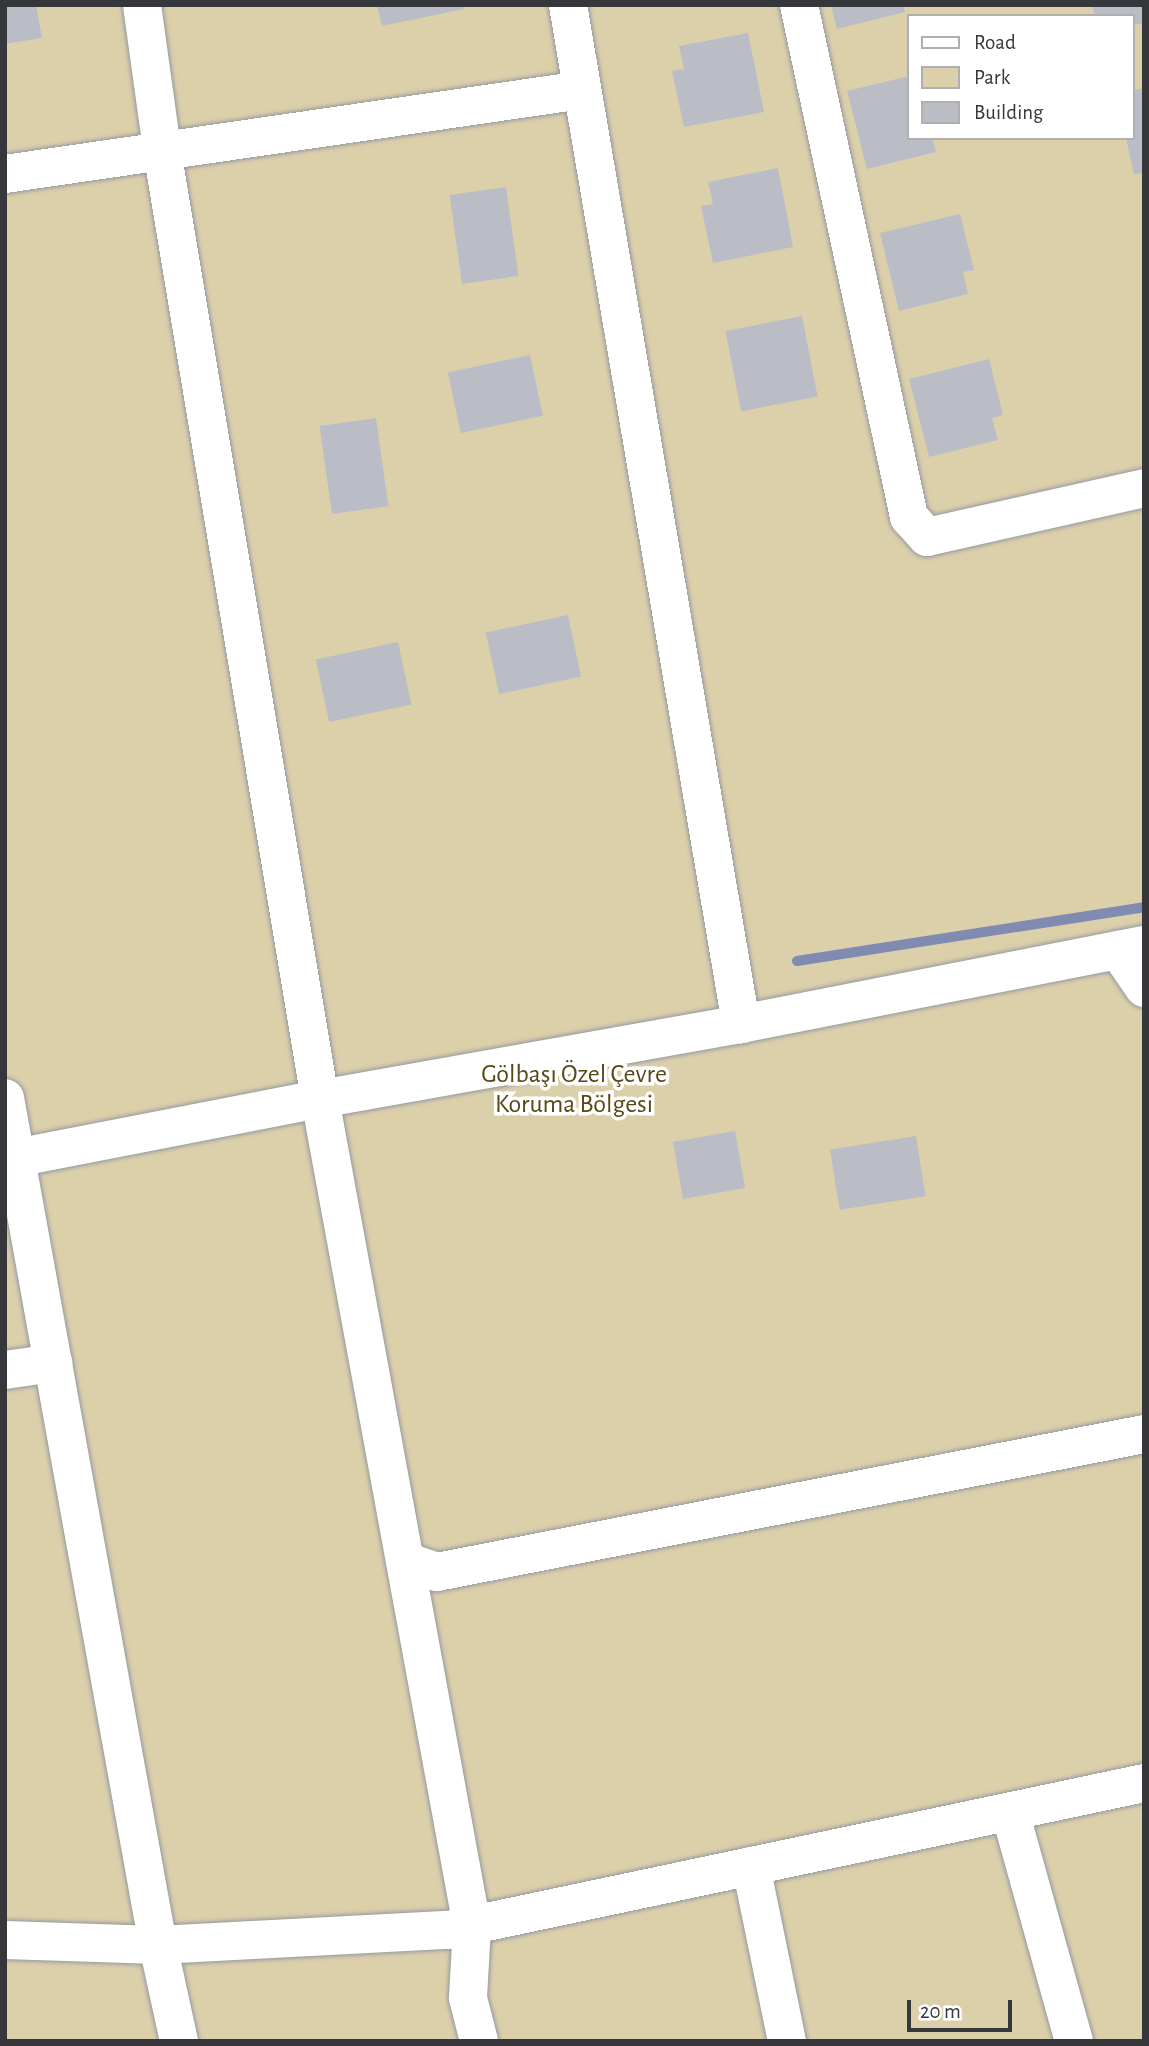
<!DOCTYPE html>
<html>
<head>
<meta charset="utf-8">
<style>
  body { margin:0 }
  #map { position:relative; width:1149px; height:2046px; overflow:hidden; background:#dee0e9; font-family:"Alegreya Sans",sans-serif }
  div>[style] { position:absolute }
  .green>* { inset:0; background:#dcd0ab }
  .stream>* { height:10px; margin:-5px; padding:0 5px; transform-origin:5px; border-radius:5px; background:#7f8bb1 }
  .building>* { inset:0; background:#babdc5; transform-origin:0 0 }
  .roads { filter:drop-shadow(0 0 2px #9698a0) drop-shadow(0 0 2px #9698a0) }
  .minor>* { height:38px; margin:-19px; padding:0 19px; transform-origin:19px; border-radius:19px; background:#fff }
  span { translate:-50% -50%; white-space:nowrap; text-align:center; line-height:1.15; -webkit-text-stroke:7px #fff; paint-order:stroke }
  .park-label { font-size:26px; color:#574814 }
  .frame { position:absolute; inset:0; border:7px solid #36373a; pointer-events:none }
  .legend { position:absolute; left:907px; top:14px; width:228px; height:126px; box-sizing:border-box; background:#fff; border:2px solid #afafb0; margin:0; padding:9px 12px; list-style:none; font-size:21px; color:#36373a }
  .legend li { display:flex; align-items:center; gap:14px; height:35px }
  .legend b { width:35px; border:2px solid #afafb0 }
  .scale { position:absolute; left:907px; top:2000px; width:105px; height:32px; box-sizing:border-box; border:4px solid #36373a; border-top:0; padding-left:9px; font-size:21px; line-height:24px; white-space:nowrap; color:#36373a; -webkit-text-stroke:5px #fff; paint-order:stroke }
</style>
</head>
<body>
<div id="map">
  <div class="green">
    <div style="clip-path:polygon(evenodd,5px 5px,1144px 5px,1144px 2041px,5px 2041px,5px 5px,909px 16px,1133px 16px,1133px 138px,909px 138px,909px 16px)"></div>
  </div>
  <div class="stream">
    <div style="left:797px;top:961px;width:351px;rotate:-8.8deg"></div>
  </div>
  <div class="building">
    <div style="clip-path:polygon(5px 5px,36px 5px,42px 38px,5px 44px)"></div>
    <div style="clip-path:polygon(377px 5px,463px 5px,464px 9px,382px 26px)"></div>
    <div style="clip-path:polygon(831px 5px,903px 5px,905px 12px,837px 29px)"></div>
    <div style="clip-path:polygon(1092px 5px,1144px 5px,1144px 23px,1133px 25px,1133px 16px,1095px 16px)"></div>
    <div style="clip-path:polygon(748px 33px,764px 112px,684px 127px,672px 71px,684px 69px,679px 46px)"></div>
    <div style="clip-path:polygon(909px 76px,909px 138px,932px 138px,936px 152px,867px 169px,847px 91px)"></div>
    <div style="clip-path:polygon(1144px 88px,1144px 172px,1134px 175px,1126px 138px,1133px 138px,1133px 90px)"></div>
    <div style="clip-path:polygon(778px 168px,793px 247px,713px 263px,701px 206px,713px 204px,708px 182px)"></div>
    <div style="left:506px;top:187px;width:90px;height:57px;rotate:82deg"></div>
    <div style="clip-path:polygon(960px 214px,974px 270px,963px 272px,968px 294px,899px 311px,880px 233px)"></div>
    <div style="left:802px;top:316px;width:82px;height:78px;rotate:79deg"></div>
    <div style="left:530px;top:355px;width:62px;height:84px;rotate:78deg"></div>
    <div style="clip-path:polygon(989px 359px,1003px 415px,992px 418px,998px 440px,929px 457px,909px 379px)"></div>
    <div style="left:376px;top:418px;width:89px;height:57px;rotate:82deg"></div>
    <div style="left:568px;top:615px;width:63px;height:84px;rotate:78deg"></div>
    <div style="left:398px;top:642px;width:64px;height:84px;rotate:78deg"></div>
    <div style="left:735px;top:1131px;width:58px;height:63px;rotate:80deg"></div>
    <div style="left:916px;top:1136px;width:61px;height:87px;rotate:81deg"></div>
  </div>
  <div class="roads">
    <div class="minor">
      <div style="left:142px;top:5px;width:146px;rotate:82.1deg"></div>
      <div style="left:162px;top:150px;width:962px;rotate:80.55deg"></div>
      <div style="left:320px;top:1099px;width:841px;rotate:79.59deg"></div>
      <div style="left:472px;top:1926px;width:72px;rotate:93.2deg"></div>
      <div style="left:468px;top:1998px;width:44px;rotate:75.7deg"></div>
      <div style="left:568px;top:5px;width:1034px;rotate:80.36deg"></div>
      <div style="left:799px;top:5px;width:524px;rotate:77.87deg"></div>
      <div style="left:909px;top:517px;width:27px;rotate:48deg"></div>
      <div style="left:927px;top:537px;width:222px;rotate:-12.7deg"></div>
      <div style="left:5px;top:174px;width:583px;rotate:-8.28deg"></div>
      <div style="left:1118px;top:950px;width:46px;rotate:55.6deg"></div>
      <div style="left:5px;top:1098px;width:861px;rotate:79.76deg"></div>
      <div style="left:158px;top:1945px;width:98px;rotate:77.7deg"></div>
      <div style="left:5px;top:1160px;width:321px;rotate:-11deg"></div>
      <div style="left:320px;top:1099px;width:428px;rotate:-10.1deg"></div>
      <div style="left:741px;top:1024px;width:411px;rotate:-11.1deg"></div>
      <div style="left:5px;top:1370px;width:49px;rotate:-8.3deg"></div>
      <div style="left:405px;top:1561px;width:34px;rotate:19deg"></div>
      <div style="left:437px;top:1572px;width:720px;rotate:-11.04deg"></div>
      <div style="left:1010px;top:1812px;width:238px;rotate:74.4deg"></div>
      <div style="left:751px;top:1866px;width:179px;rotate:78.4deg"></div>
      <div style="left:5px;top:1940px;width:153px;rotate:1.9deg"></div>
      <div style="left:158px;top:1945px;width:291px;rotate:-3deg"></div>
      <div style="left:449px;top:1930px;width:710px;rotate:-11.94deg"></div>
    </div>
  </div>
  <div class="park-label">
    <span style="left:574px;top:1090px">Gölbaşı Özel Çevre<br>Koruma Bölgesi</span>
  </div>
  <div class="frame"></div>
  <ul class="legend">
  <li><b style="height:9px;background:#fff"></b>Road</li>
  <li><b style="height:19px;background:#dcd0ab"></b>Park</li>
  <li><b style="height:19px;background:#babdc5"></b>Building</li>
  </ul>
  <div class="scale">20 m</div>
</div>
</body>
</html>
